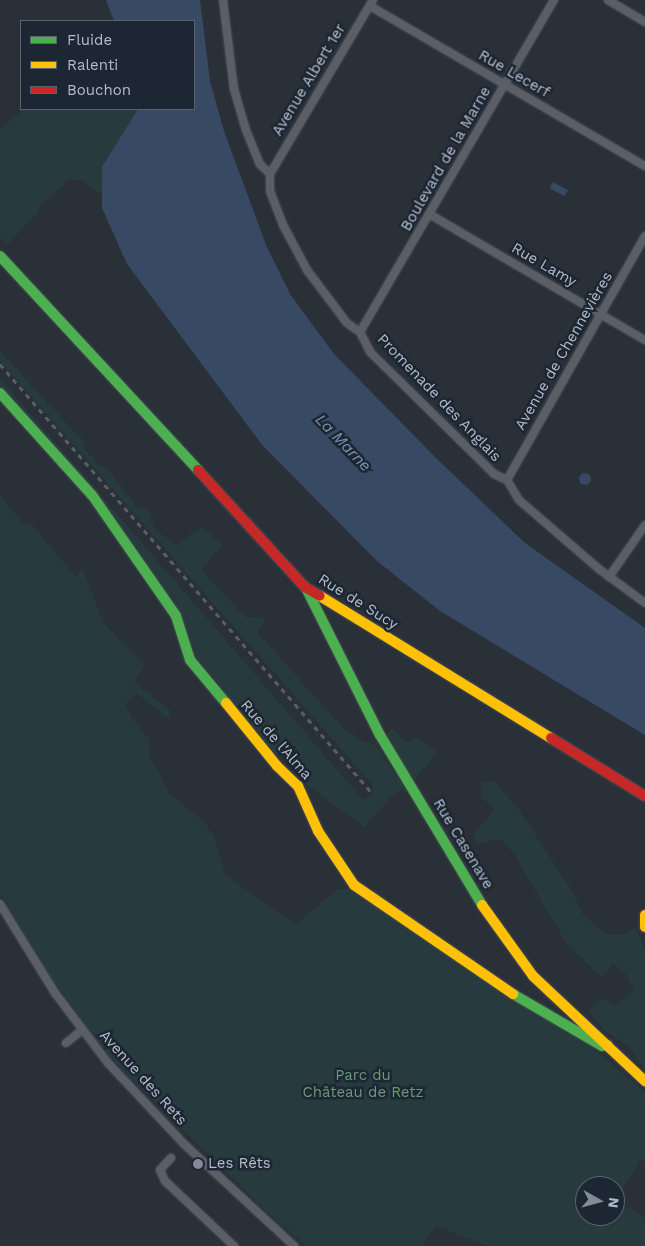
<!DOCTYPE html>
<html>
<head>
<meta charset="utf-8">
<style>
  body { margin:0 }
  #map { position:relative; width:645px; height:1246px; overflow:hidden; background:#2a3038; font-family:"Work Sans",sans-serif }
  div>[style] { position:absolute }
  .green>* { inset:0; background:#273a3e }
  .water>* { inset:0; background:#384963; transform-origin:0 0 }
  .round { border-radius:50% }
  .roads { filter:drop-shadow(0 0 1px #484c53) drop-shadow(0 0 1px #484c53) }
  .street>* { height:8px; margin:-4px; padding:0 4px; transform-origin:4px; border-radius:4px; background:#5a5e66 }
  .fast>* { height:10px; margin:-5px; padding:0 5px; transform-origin:5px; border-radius:5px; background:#4caf50 }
  .slow>* { height:10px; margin:-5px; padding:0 5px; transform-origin:5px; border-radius:5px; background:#ffc107 }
  .jam>* { height:10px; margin:-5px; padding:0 5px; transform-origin:5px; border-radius:5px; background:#c62828 }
  .rail>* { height:2.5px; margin-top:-1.25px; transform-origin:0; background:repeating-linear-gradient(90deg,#595d64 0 5px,transparent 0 10px) }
  .dots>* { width:14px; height:14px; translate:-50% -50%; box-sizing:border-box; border:2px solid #1d2633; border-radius:50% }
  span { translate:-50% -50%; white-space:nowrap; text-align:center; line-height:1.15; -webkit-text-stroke:5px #1d2633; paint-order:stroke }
  .street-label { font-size:15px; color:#b4bcc9 }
  .park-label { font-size:15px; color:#6b9a76 }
  .poi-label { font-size:15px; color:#b4bcc9 }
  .left { translate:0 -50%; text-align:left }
  .water-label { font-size:16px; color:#7c92b1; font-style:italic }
  .legend { position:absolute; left:20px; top:20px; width:175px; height:90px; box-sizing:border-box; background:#1d2633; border:1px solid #59626f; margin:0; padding:6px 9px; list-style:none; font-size:15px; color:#b4bcc9 }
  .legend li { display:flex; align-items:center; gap:10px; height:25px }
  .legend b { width:25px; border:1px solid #59626f }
  .north { position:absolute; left:575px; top:1176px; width:50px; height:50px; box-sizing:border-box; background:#1d2633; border:1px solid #59626f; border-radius:50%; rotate:97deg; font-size:14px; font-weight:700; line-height:20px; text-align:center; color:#b4bcc9 }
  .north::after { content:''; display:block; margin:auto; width:18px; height:22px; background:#848b96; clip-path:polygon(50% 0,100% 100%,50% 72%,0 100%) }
</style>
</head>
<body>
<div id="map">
  <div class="green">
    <div style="clip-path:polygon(23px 109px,138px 109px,139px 111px,103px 167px,103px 195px,83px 181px,70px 179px,40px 206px,36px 215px,7px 245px,0 237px,0 130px)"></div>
    <div style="clip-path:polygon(0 351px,86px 444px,84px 449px,102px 467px,106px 467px,136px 506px,149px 510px,154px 528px,177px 546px,202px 526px,222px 545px,201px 570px,246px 618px,259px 616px,266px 619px,258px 633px,344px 729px,364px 742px,375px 745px,405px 788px,395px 793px,364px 827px,303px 782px,284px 751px,274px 755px,232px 706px,217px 682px,194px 657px,142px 564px,7px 397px,0 387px,0 378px,363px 800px,372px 792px,373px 785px,0 361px)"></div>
    <div style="clip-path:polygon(evenodd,0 495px,26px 527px,30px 523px,76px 577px,82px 568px,104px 624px,145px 666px,134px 682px,171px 711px,169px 719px,136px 693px,125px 704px,131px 717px,150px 740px,149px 755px,170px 794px,204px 822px,214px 836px,225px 875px,296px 924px,338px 889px,351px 889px,571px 1029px,645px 1092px,645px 1162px,640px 1160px,617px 1201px,645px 1218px,645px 1246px,487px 1246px,436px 1226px,422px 1246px,307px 1246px,269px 1214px,112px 1060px,50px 976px,0 893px,0 495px,585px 1186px,615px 1186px,615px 1216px,585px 1216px,585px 1186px)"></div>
    <div style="clip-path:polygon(392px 728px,406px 742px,417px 737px,437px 752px,414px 781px,387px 736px)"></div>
    <div style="clip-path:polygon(482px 782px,495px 782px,520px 811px,570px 888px,583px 915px,608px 935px,621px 935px,636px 928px,645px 950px,645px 1070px,629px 1046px,606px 1032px,588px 1011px,601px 998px,617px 1005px,634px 989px,625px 973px,613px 963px,602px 978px,567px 944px,514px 854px,500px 839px,478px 844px,473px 834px,495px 810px,481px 797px)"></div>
  </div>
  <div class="water">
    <div style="clip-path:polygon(106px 0,200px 0,210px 81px,224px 131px,266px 245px,290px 294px,334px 354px,437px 459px,525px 543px,645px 628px,645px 735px,440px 611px,377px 561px,263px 446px,127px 264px,102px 208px,102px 167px,138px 109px,194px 109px,194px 21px,114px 21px)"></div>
    <div style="left:553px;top:182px;width:17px;height:7px;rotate:28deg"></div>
    <div class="round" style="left:579px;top:473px;width:12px;height:12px"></div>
  </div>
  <div class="roads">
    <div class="street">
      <div style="left:223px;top:0;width:90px;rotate:83deg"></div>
      <div style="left:234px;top:89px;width:43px;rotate:73.7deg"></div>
      <div style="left:246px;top:130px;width:37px;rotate:68deg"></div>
      <div style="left:260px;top:164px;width:14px;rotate:45deg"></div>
      <div style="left:270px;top:174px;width:17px;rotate:90deg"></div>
      <div style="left:270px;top:191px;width:36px;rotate:69deg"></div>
      <div style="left:283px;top:225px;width:51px;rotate:61.9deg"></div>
      <div style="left:307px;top:270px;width:66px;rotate:53deg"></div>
      <div style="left:347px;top:323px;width:16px;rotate:35deg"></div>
      <div style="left:360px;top:332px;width:22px;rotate:63deg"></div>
      <div style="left:370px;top:352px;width:174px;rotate:44.5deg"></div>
      <div style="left:494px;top:474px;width:14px;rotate:25deg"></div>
      <div style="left:507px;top:480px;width:23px;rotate:59deg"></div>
      <div style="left:519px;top:500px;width:106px;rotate:40.8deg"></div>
      <div style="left:599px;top:569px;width:57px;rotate:36.5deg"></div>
      <div style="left:608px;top:0;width:43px;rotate:30.7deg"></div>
      <div style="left:370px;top:6px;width:318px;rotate:30.2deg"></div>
      <div style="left:270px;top:174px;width:202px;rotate:-59.4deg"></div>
      <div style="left:429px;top:214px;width:250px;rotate:30.3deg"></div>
      <div style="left:360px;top:332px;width:385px;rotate:-59.7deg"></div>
      <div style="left:507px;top:480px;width:280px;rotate:-60.5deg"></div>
      <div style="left:609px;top:577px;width:63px;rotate:-55.3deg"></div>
      <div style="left:0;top:904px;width:105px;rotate:58.3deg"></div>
      <div style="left:55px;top:993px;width:88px;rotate:52.9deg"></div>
      <div style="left:108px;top:1063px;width:111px;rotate:46.8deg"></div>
      <div style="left:184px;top:1144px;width:150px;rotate:42.8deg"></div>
      <div style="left:66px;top:1043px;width:21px;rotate:-39deg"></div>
      <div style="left:171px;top:1158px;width:16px;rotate:133deg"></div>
      <div style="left:160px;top:1170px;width:12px;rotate:66deg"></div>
      <div style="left:165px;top:1181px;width:95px;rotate:43.3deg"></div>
    </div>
    <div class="fast">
      <div style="left:0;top:256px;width:292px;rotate:47.2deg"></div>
      <div style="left:0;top:393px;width:137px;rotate:48deg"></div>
      <div style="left:92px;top:495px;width:147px;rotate:55.2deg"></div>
      <div style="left:176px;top:616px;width:46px;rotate:72.3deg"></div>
      <div style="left:190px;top:660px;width:56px;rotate:50.1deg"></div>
      <div style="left:306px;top:588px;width:165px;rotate:63.3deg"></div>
      <div style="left:380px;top:735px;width:198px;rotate:59deg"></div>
      <div style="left:513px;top:994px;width:103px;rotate:30.3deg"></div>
      <div style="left:602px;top:1046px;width:6px;rotate:-9deg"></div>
    </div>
    <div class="slow">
      <div style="left:320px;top:596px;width:271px;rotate:31.6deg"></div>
      <div style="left:226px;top:703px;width:81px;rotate:51deg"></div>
      <div style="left:277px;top:766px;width:29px;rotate:44deg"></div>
      <div style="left:298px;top:786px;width:49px;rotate:66deg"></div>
      <div style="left:318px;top:831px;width:65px;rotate:56.3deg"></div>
      <div style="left:354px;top:885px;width:193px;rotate:34.4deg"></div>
      <div style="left:482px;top:905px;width:87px;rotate:54.3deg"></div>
      <div style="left:533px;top:976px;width:154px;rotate:43.2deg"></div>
      <div style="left:645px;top:915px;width:12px;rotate:90deg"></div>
    </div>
    <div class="jam">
      <div style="left:198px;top:470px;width:159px;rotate:47.6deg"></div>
      <div style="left:305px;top:587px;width:17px;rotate:31deg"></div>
      <div style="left:551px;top:738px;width:110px;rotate:31.7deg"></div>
    </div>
  </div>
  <div class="rail">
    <div style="left:0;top:364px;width:569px;rotate:49.06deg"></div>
  </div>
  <div class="dots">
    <div style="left:198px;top:1164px;background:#848b96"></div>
  </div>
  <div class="street-label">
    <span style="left:514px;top:74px;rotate:30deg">Rue Lecerf</span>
    <span style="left:309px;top:80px;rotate:-59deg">Avenue Albert 1er</span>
    <span style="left:446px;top:159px;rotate:-60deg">Boulevard de la Marne</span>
    <span style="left:544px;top:265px;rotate:30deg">Rue Lamy</span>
    <span style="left:564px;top:351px;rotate:-60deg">Avenue de Chennevières</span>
    <span style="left:439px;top:398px;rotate:46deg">Promenade des Anglais</span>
    <span style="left:358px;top:602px;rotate:32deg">Rue de Sucy</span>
    <span style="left:276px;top:740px;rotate:49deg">Rue de l'Alma</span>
    <span style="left:463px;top:844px;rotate:59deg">Rue Casenave</span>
    <span style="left:143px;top:1078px;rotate:48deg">Avenue des Rets</span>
  </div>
  <div class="park-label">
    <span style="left:363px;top:1084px">Parc du<br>Château de Retz</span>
  </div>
  <div class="poi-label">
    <span class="left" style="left:208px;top:1164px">Les Rêts</span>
  </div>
  <div class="water-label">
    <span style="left:343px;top:443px;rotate:46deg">La Marne</span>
  </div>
  <ul class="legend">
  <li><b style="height:6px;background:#4caf50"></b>Fluide</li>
  <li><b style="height:6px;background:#ffc107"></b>Ralenti</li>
  <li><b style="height:6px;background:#c62828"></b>Bouchon</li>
  </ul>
  <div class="north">N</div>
</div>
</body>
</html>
